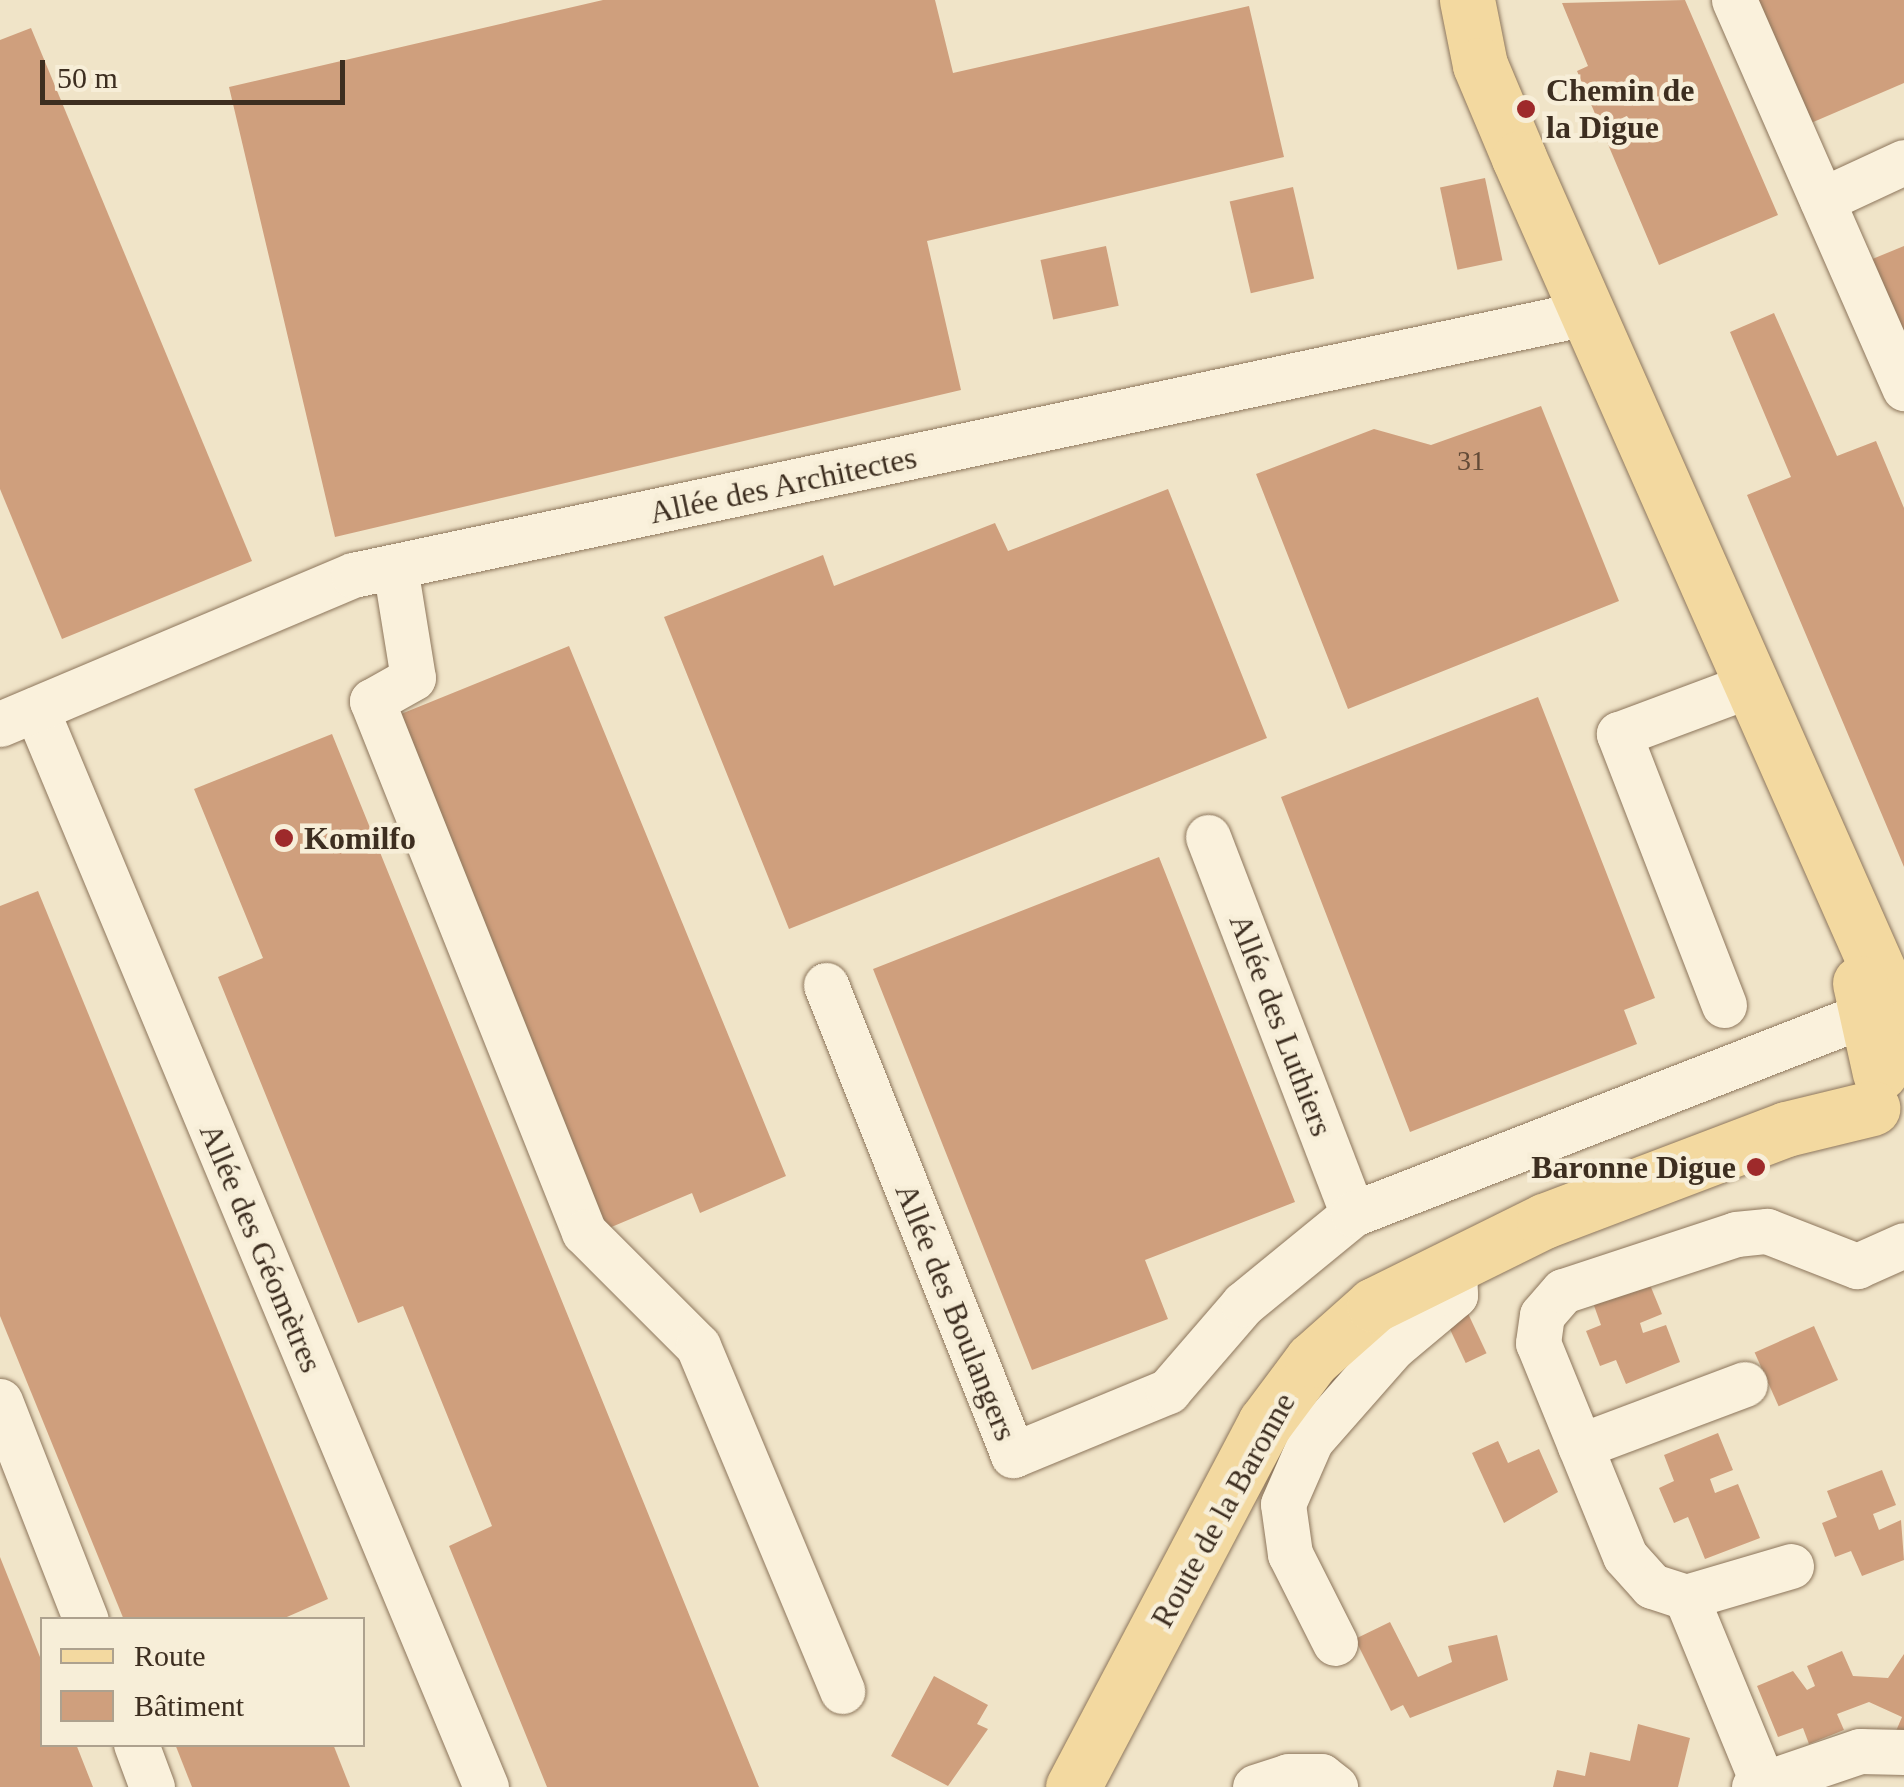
<!DOCTYPE html>
<html>
<head>
<meta charset="utf-8">
<style>
  body { margin:0 }
  #map { position:relative; width:1904px; height:1787px; overflow:hidden; background:#f0e4c8; font-family:Georgia,serif }
  div>[style] { position:absolute }
  .building>* { inset:0; background:#cf9f7d; transform-origin:0 0 }
  .roads { filter:drop-shadow(0 0 2px #8d765c) drop-shadow(0 0 2px #8d765c) }
  .minor>* { height:45px; margin:-22.5px; padding:0 22.5px; transform-origin:22.5px; border-radius:22.5px; background:#faf1dc }
  .major>* { height:55px; margin:-27.5px; padding:0 27.5px; transform-origin:27.5px; border-radius:27.5px; background:#f3d9a0 }
  .dots>* { width:28px; height:28px; translate:-50% -50%; box-sizing:border-box; border:5px solid #f7eed8; border-radius:50% }
  span { translate:-50% -50%; white-space:nowrap; text-align:center; line-height:1.15; -webkit-text-stroke:9px #f7eed8; paint-order:stroke }
  .number-label { font-size:28px; color:#624a37 }
  .number-label span { -webkit-text-stroke-width:0 }
  .poi-label { font-size:32px; color:#3d2e20; font-weight:700 }
  .left { translate:0 -50%; text-align:left }
  .right { translate:-100% -50%; text-align:right }
  .street-label { font-size:32px; color:#3d2e20 }
  .legend { position:absolute; left:40px; top:1617px; width:325px; height:130px; box-sizing:border-box; background:#f7eed8; border:2px solid #ada18e; margin:0; padding:12px 18px; list-style:none; font-size:30px; color:#3d2e20 }
  .legend li { display:flex; align-items:center; gap:20px; height:50px }
  .legend b { width:50px; border:2px solid #ada18e }
  .scale { position:absolute; left:40px; top:60px; width:305px; height:45px; box-sizing:border-box; border:5px solid #3d2e20; border-top:0; padding-left:12px; font-size:30px; line-height:35px; white-space:nowrap; color:#3d2e20; -webkit-text-stroke:8px #f7eed8; paint-order:stroke }
</style>
</head>
<body>
<div id="map">
  <div class="building">
    <div style="clip-path:polygon(603px 0,935px 0,953px 73px,1249px 6px,1284px 157px,927px 241px,961px 390px,335px 537px,229px 87px)"></div>
    <div style="clip-path:polygon(1685px 0,1778px 215px,1659px 265px,1577px 71px,1588px 66px,1562px 3px)"></div>
    <div style="clip-path:polygon(1758px 0,1904px 0,1904px 83px,1811px 123px)"></div>
    <div style="clip-path:polygon(31px 28px,252px 561px,62px 639px,0 489px,0 40px)"></div>
    <div style="left:1485px;top:178px;width:84px;height:46px;rotate:78deg"></div>
    <div style="left:1293px;top:187px;width:94px;height:65px;rotate:77deg"></div>
    <div style="left:1106px;top:246px;width:61px;height:67px;rotate:78deg"></div>
    <div style="clip-path:polygon(1904px 246px,1904px 338px,1870px 260px)"></div>
    <div style="clip-path:polygon(1774px 313px,1837px 456px,1876px 441px,1904px 508px,1904px 867px,1747px 495px,1791px 477px,1730px 332px)"></div>
    <div style="clip-path:polygon(1541px 406px,1619px 601px,1348px 709px,1256px 474px,1374px 429px,1431px 445px)"></div>
    <div style="clip-path:polygon(1168px 489px,1267px 738px,789px 929px,664px 617px,823px 555px,834px 586px,995px 523px,1008px 551px)"></div>
    <div style="clip-path:polygon(569px 646px,786px 1176px,700px 1213px,692px 1193px,602px 1231px,396px 716px)"></div>
    <div style="clip-path:polygon(1538px 697px,1655px 998px,1624px 1010px,1637px 1044px,1410px 1132px,1281px 797px)"></div>
    <div style="clip-path:polygon(332px 734px,759px 1787px,547px 1787px,449px 1546px,492px 1526px,403px 1306px,358px 1323px,218px 977px,263px 958px,194px 789px)"></div>
    <div style="clip-path:polygon(1159px 857px,1295px 1202px,1145px 1260px,1168px 1319px,1032px 1370px,873px 969px)"></div>
    <div style="clip-path:polygon(38px 891px,328px 1599px,280px 1620px,124px 1620px,0 1316px,0 906px)"></div>
    <div style="clip-path:polygon(1648px 1280px,1662px 1314px,1640px 1323px,1643px 1333px,1666px 1325px,1680px 1362px,1626px 1384px,1616px 1360px,1600px 1366px,1586px 1331px,1601px 1325px,1592px 1300px)"></div>
    <div style="left:1465px;top:1307px;width:51px;height:23px;rotate:65deg"></div>
    <div style="left:1814px;top:1326px;width:59px;height:65px;rotate:66deg"></div>
    <div style="clip-path:polygon(1718px 1433px,1733px 1470px,1710px 1479px,1715px 1493px,1738px 1484px,1760px 1538px,1705px 1559px,1688px 1517px,1674px 1523px,1659px 1488px,1674px 1481px,1664px 1455px)"></div>
    <div style="clip-path:polygon(1498px 1441px,1508px 1463px,1539px 1449px,1558px 1492px,1504px 1523px,1472px 1453px)"></div>
    <div style="clip-path:polygon(1882px 1470px,1896px 1505px,1873px 1514px,1879px 1530px,1901px 1520px,1904px 1560px,1862px 1576px,1851px 1551px,1835px 1557px,1822px 1523px,1837px 1517px,1827px 1491px)"></div>
    <div style="clip-path:polygon(0 1557px,42px 1662px,42px 1744px,76px 1744px,93px 1787px,0 1787px)"></div>
    <div style="clip-path:polygon(1390px 1622px,1418px 1677px,1452px 1662px,1448px 1646px,1497px 1635px,1508px 1680px,1410px 1718px,1403px 1705px,1391px 1711px,1355px 1639px)"></div>
    <div style="clip-path:polygon(1842px 1651px,1853px 1676px,1888px 1678px,1904px 1654px,1904px 1735px,1896px 1731px,1902px 1717px,1869px 1702px,1837px 1714px,1844px 1730px,1809px 1744px,1803px 1728px,1778px 1737px,1757px 1686px,1793px 1671px,1807px 1690px,1815px 1686px,1807px 1666px)"></div>
    <div style="clip-path:polygon(934px 1676px,988px 1705px,977px 1724px,988px 1729px,948px 1786px,891px 1756px)"></div>
    <div style="clip-path:polygon(1638px 1724px,1690px 1738px,1678px 1787px,1553px 1787px,1557px 1770px,1585px 1776px,1590px 1752px,1630px 1761px)"></div>
    <div style="clip-path:polygon(175px 1744px,333px 1744px,350px 1787px,192px 1787px)"></div>
  </div>
  <div class="roads">
    <div class="minor">
      <div style="left:1734px;top:0;width:424px;rotate:66.3deg"></div>
      <div style="left:1822px;top:200px;width:90px;rotate:-24.9deg"></div>
      <div style="left:395px;top:567px;width:112px;rotate:80.8deg"></div>
      <div style="left:413px;top:678px;width:47px;rotate:150.7deg"></div>
      <div style="left:372px;top:701px;width:572px;rotate:68.24deg"></div>
      <div style="left:584px;top:1232px;width:161px;rotate:45deg"></div>
      <div style="left:698px;top:1346px;width:374px;rotate:67.3deg"></div>
      <div style="left:36px;top:709px;width:1168px;rotate:67.34deg"></div>
      <div style="left:0;top:724px;width:383px;rotate:-22.9deg"></div>
      <div style="left:353px;top:575px;width:1262px;rotate:-11.99deg"></div>
      <div style="left:1208px;top:837px;width:404px;rotate:69deg"></div>
      <div style="left:826px;top:985px;width:506px;rotate:68.3deg"></div>
      <div style="left:1013px;top:1455px;width:168px;rotate:-22.4deg"></div>
      <div style="left:1168px;top:1391px;width:115px;rotate:-49.2deg"></div>
      <div style="left:1243px;top:1304px;width:142px;rotate:-39.3deg"></div>
      <div style="left:1353px;top:1214px;width:554px;rotate:-21.28deg"></div>
      <div style="left:1724px;top:1005px;width:291px;rotate:-111.2deg"></div>
      <div style="left:1619px;top:734px;width:140px;rotate:-20.5deg"></div>
      <div style="left:0;top:1401px;width:235px;rotate:68.6deg"></div>
      <div style="left:1580px;top:1446px;width:176px;rotate:-20.6deg"></div>
      <div style="left:1791px;top:1566px;width:109px;rotate:163.6deg"></div>
      <div style="left:1686px;top:1597px;width:36px;rotate:-162deg"></div>
      <div style="left:1652px;top:1586px;width:40px;rotate:-132deg"></div>
      <div style="left:1625px;top:1556px;width:230px;rotate:-112.2deg"></div>
      <div style="left:1538px;top:1343px;width:28px;rotate:-82deg"></div>
      <div style="left:1542px;top:1315px;width:32px;rotate:-49deg"></div>
      <div style="left:1563px;top:1291px;width:182px;rotate:-18.2deg"></div>
      <div style="left:1736px;top:1234px;width:31px;rotate:-6deg"></div>
      <div style="left:1767px;top:1231px;width:97px;rotate:21.3deg"></div>
      <div style="left:1857px;top:1266px;width:51px;rotate:-24.1deg"></div>
      <div style="left:1686px;top:1597px;width:202px;rotate:67.6deg"></div>
      <div style="left:1335px;top:1643px;width:100px;rotate:-116.8deg"></div>
      <div style="left:1290px;top:1554px;width:50px;rotate:-98deg"></div>
      <div style="left:1283px;top:1504px;width:70px;rotate:-66.4deg"></div>
      <div style="left:1311px;top:1440px;width:124px;rotate:-48.6deg"></div>
      <div style="left:1393px;top:1347px;width:81px;rotate:-40deg"></div>
      <div style="left:1455px;top:1295px;width:32px;rotate:-92deg"></div>
      <div style="left:136px;top:1744px;width:46px;rotate:69.6deg"></div>
      <div style="left:1255px;top:1787px;width:35px;rotate:-18deg"></div>
      <div style="left:1288px;top:1776px;width:33px"></div>
      <div style="left:1321px;top:1776px;width:18px;rotate:38deg"></div>
      <div style="left:1754px;top:1787px;width:112px;rotate:-18.8deg"></div>
      <div style="left:1860px;top:1751px;width:44px;rotate:1.3deg"></div>
    </div>
    <div class="major">
      <div style="left:1467px;top:0;width:66px;rotate:78.7deg"></div>
      <div style="left:1480px;top:65px;width:101px;rotate:67.2deg"></div>
      <div style="left:1519px;top:158px;width:952px;rotate:66.15deg"></div>
      <div style="left:1860px;top:983px;width:92px;rotate:77.5deg"></div>
      <div style="left:1073px;top:1787px;width:412px;rotate:-62.2deg"></div>
      <div style="left:1265px;top:1423px;width:79px;rotate:-53.3deg"></div>
      <div style="left:1312px;top:1360px;width:83px;rotate:-41.6deg"></div>
      <div style="left:1374px;top:1305px;width:190px;rotate:-26.3deg"></div>
      <div style="left:1544px;top:1221px;width:259px;rotate:-20.8deg"></div>
      <div style="left:1786px;top:1129px;width:89px;rotate:-13.7deg"></div>
    </div>
  </div>
  <div class="dots">
    <div style="left:1526px;top:109px;background:#9e2a2b"></div>
    <div style="left:284px;top:838px;background:#9e2a2b"></div>
    <div style="left:1756px;top:1167px;background:#9e2a2b"></div>
  </div>
  <div class="number-label">
    <span style="left:1471px;top:461px">31</span>
  </div>
  <div class="poi-label">
    <span class="left" style="left:1546px;top:109px">Chemin de<br>la Digue</span>
    <span class="left" style="left:304px;top:838px">Komilfo</span>
    <span class="right" style="left:1736px;top:1167px">Baronne Digue</span>
  </div>
  <div class="street-label">
    <span style="left:783px;top:485px;rotate:-12deg">Allée des Architectes</span>
    <span style="left:1281px;top:1025px;rotate:69deg">Allée des Luthiers</span>
    <span style="left:261px;top:1248px;rotate:67deg">Allée des Géomètres</span>
    <span style="left:956px;top:1312px;rotate:68deg">Allée des Boulangers</span>
    <span style="left:1223px;top:1510px;rotate:-61deg">Route de la Baronne</span>
  </div>
  <ul class="legend">
  <li><b style="height:12px;background:#f3d9a0"></b>Route</li>
  <li><b style="height:28px;background:#cf9f7d"></b>Bâtiment</li>
  </ul>
  <div class="scale">50 m</div>
</div>
</body>
</html>
